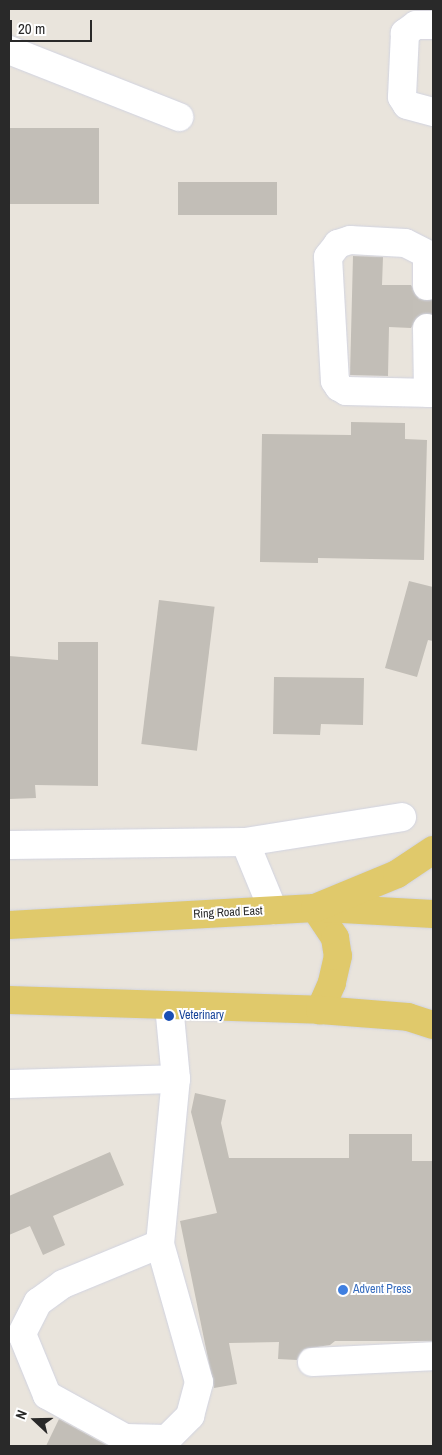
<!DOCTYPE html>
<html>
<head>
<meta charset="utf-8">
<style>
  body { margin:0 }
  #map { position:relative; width:442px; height:1455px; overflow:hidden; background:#e9e4dc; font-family:"Archivo Narrow",sans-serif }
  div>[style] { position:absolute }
  .building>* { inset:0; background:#c2beb7; transform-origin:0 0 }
  .minor-tunnel>* { height:28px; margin-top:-14px; transform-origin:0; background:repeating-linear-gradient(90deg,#c3bfb8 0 28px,transparent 0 42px) }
  .roads { filter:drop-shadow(0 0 1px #d1d3e0) drop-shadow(0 0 1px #d1d3e0) }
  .minor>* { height:28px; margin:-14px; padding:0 14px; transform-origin:14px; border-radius:14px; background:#fff }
  .major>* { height:28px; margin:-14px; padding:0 14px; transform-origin:14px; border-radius:14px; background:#e0c96b }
  .dots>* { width:14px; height:14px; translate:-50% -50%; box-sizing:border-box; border:2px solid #fff; border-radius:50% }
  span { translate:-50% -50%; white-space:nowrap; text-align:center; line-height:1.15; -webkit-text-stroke:4px #fff; paint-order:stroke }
  .street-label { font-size:12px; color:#292929 }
  .transit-label { font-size:12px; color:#164399 }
  .left { translate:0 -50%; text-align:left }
  .shop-label { font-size:12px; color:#366cbe }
  .frame { position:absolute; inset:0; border:10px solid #292929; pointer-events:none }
  .north { position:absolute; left:10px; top:1395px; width:50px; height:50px; -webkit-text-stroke:4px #fff; paint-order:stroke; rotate:291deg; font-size:14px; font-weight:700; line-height:20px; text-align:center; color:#292929 }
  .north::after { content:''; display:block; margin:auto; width:18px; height:22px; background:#292929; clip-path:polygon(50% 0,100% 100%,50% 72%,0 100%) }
  .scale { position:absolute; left:10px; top:20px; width:82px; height:22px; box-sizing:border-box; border:2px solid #292929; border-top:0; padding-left:6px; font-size:15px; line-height:18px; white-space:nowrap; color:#292929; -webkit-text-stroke:4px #fff; paint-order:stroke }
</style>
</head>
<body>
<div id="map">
  <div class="building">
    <div style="left:9px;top:128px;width:90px;height:76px"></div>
    <div style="left:277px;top:182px;width:33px;height:99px;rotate:90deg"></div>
    <div style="clip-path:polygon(353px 256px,383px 257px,382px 285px,411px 285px,419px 299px,433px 300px,433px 314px,419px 315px,411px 328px,389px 327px,388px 376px,350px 375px)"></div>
    <div style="clip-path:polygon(351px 422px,405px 423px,405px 439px,427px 440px,424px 560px,318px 558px,318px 563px,260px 562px,262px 434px,351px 435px)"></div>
    <div style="clip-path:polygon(409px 581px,433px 587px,433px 641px,428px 640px,417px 677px,385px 668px)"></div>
    <div style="left:159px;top:600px;width:56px;height:145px;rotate:7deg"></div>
    <div style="clip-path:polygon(58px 642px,98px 642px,98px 786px,35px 785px,36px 798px,9px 799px,9px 656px,58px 660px)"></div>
    <div style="clip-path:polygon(274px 677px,364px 678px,363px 725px,321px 724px,320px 735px,273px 734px)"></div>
    <div style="clip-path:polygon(195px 1093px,226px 1100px,221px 1123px,229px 1158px,349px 1158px,349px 1134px,412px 1134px,412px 1161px,433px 1161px,433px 1341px,335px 1341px,330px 1345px,304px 1349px,297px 1360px,278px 1359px,279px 1342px,229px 1343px,237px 1384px,214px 1388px,180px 1221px,217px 1213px,191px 1112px)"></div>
    <div style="clip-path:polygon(110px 1152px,124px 1185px,53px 1216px,65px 1245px,43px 1255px,30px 1226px,9px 1235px,9px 1196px)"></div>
    <div style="clip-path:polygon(59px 1419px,108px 1446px,46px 1446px)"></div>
  </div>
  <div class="minor-tunnel">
    <div style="left:427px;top:328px;width:42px;rotate:-90deg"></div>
  </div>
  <div class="roads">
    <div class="minor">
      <div style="left:433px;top:25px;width:17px;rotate:180deg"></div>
      <div style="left:416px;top:25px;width:14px;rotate:144deg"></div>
      <div style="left:405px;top:33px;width:64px;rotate:92.7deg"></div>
      <div style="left:402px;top:97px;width:9px;rotate:58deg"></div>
      <div style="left:407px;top:105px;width:27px;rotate:15deg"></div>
      <div style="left:9px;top:50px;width:183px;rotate:21.5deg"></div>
      <div style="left:427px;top:256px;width:30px;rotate:90deg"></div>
      <div style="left:433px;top:257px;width:31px;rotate:-153deg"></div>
      <div style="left:405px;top:243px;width:55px;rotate:-176.9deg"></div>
      <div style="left:350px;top:240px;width:13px;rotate:162deg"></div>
      <div style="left:338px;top:244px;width:16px;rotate:128deg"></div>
      <div style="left:328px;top:257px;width:124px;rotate:86.8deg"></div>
      <div style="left:335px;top:381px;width:7px;rotate:56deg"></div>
      <div style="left:339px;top:387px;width:8px;rotate:30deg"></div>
      <div style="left:346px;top:391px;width:87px;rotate:1.3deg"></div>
      <div style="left:427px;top:328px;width:65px;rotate:89.1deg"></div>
      <div style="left:245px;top:842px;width:74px;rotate:67.6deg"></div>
      <div style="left:9px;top:845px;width:236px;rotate:-0.7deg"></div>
      <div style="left:245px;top:842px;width:159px;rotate:-9deg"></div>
      <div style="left:9px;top:1084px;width:167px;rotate:-1.7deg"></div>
      <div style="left:160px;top:1244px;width:105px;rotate:157.6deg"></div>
      <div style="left:63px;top:1284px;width:31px;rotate:144deg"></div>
      <div style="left:38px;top:1302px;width:36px;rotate:117deg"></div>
      <div style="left:22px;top:1334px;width:66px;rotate:67.7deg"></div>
      <div style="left:47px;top:1395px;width:89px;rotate:28.9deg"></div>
      <div style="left:125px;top:1438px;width:42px;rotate:1.4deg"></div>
      <div style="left:167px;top:1439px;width:33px;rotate:-45deg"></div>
      <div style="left:190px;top:1416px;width:35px;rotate:-75deg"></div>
      <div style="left:199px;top:1382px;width:143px;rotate:-105.8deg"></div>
      <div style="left:160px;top:1244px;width:166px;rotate:-84.5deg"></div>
      <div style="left:176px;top:1079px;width:74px;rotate:-95.4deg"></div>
      <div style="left:312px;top:1362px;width:121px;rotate:-2.8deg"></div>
    </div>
    <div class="major">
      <div style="left:315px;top:908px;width:36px;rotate:56deg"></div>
      <div style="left:335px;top:938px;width:18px;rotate:81deg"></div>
      <div style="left:338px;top:956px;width:28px;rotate:103deg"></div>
      <div style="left:332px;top:983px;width:30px;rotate:114deg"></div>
      <div style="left:324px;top:908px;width:109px;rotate:3.2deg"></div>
      <div style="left:9px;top:925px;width:306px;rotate:-3.2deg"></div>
      <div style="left:315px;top:908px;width:89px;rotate:-22.5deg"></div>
      <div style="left:397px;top:874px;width:43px;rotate:-33.7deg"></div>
      <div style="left:9px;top:1000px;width:311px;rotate:1.8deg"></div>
      <div style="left:320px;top:1010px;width:88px;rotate:4.5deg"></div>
      <div style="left:408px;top:1017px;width:26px;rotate:18deg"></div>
    </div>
  </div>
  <div class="dots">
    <div style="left:169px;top:1016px;background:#1a4fb4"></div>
    <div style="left:343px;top:1290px;background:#3f7fe0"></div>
  </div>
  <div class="street-label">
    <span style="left:228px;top:913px;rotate:-3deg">Ring Road East</span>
  </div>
  <div class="transit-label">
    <span class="left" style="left:179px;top:1016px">Veterinary</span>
  </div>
  <div class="shop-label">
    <span class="left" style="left:353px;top:1290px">Advent Press</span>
  </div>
  <div class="frame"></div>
  <div class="north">N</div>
  <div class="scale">20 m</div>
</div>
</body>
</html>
